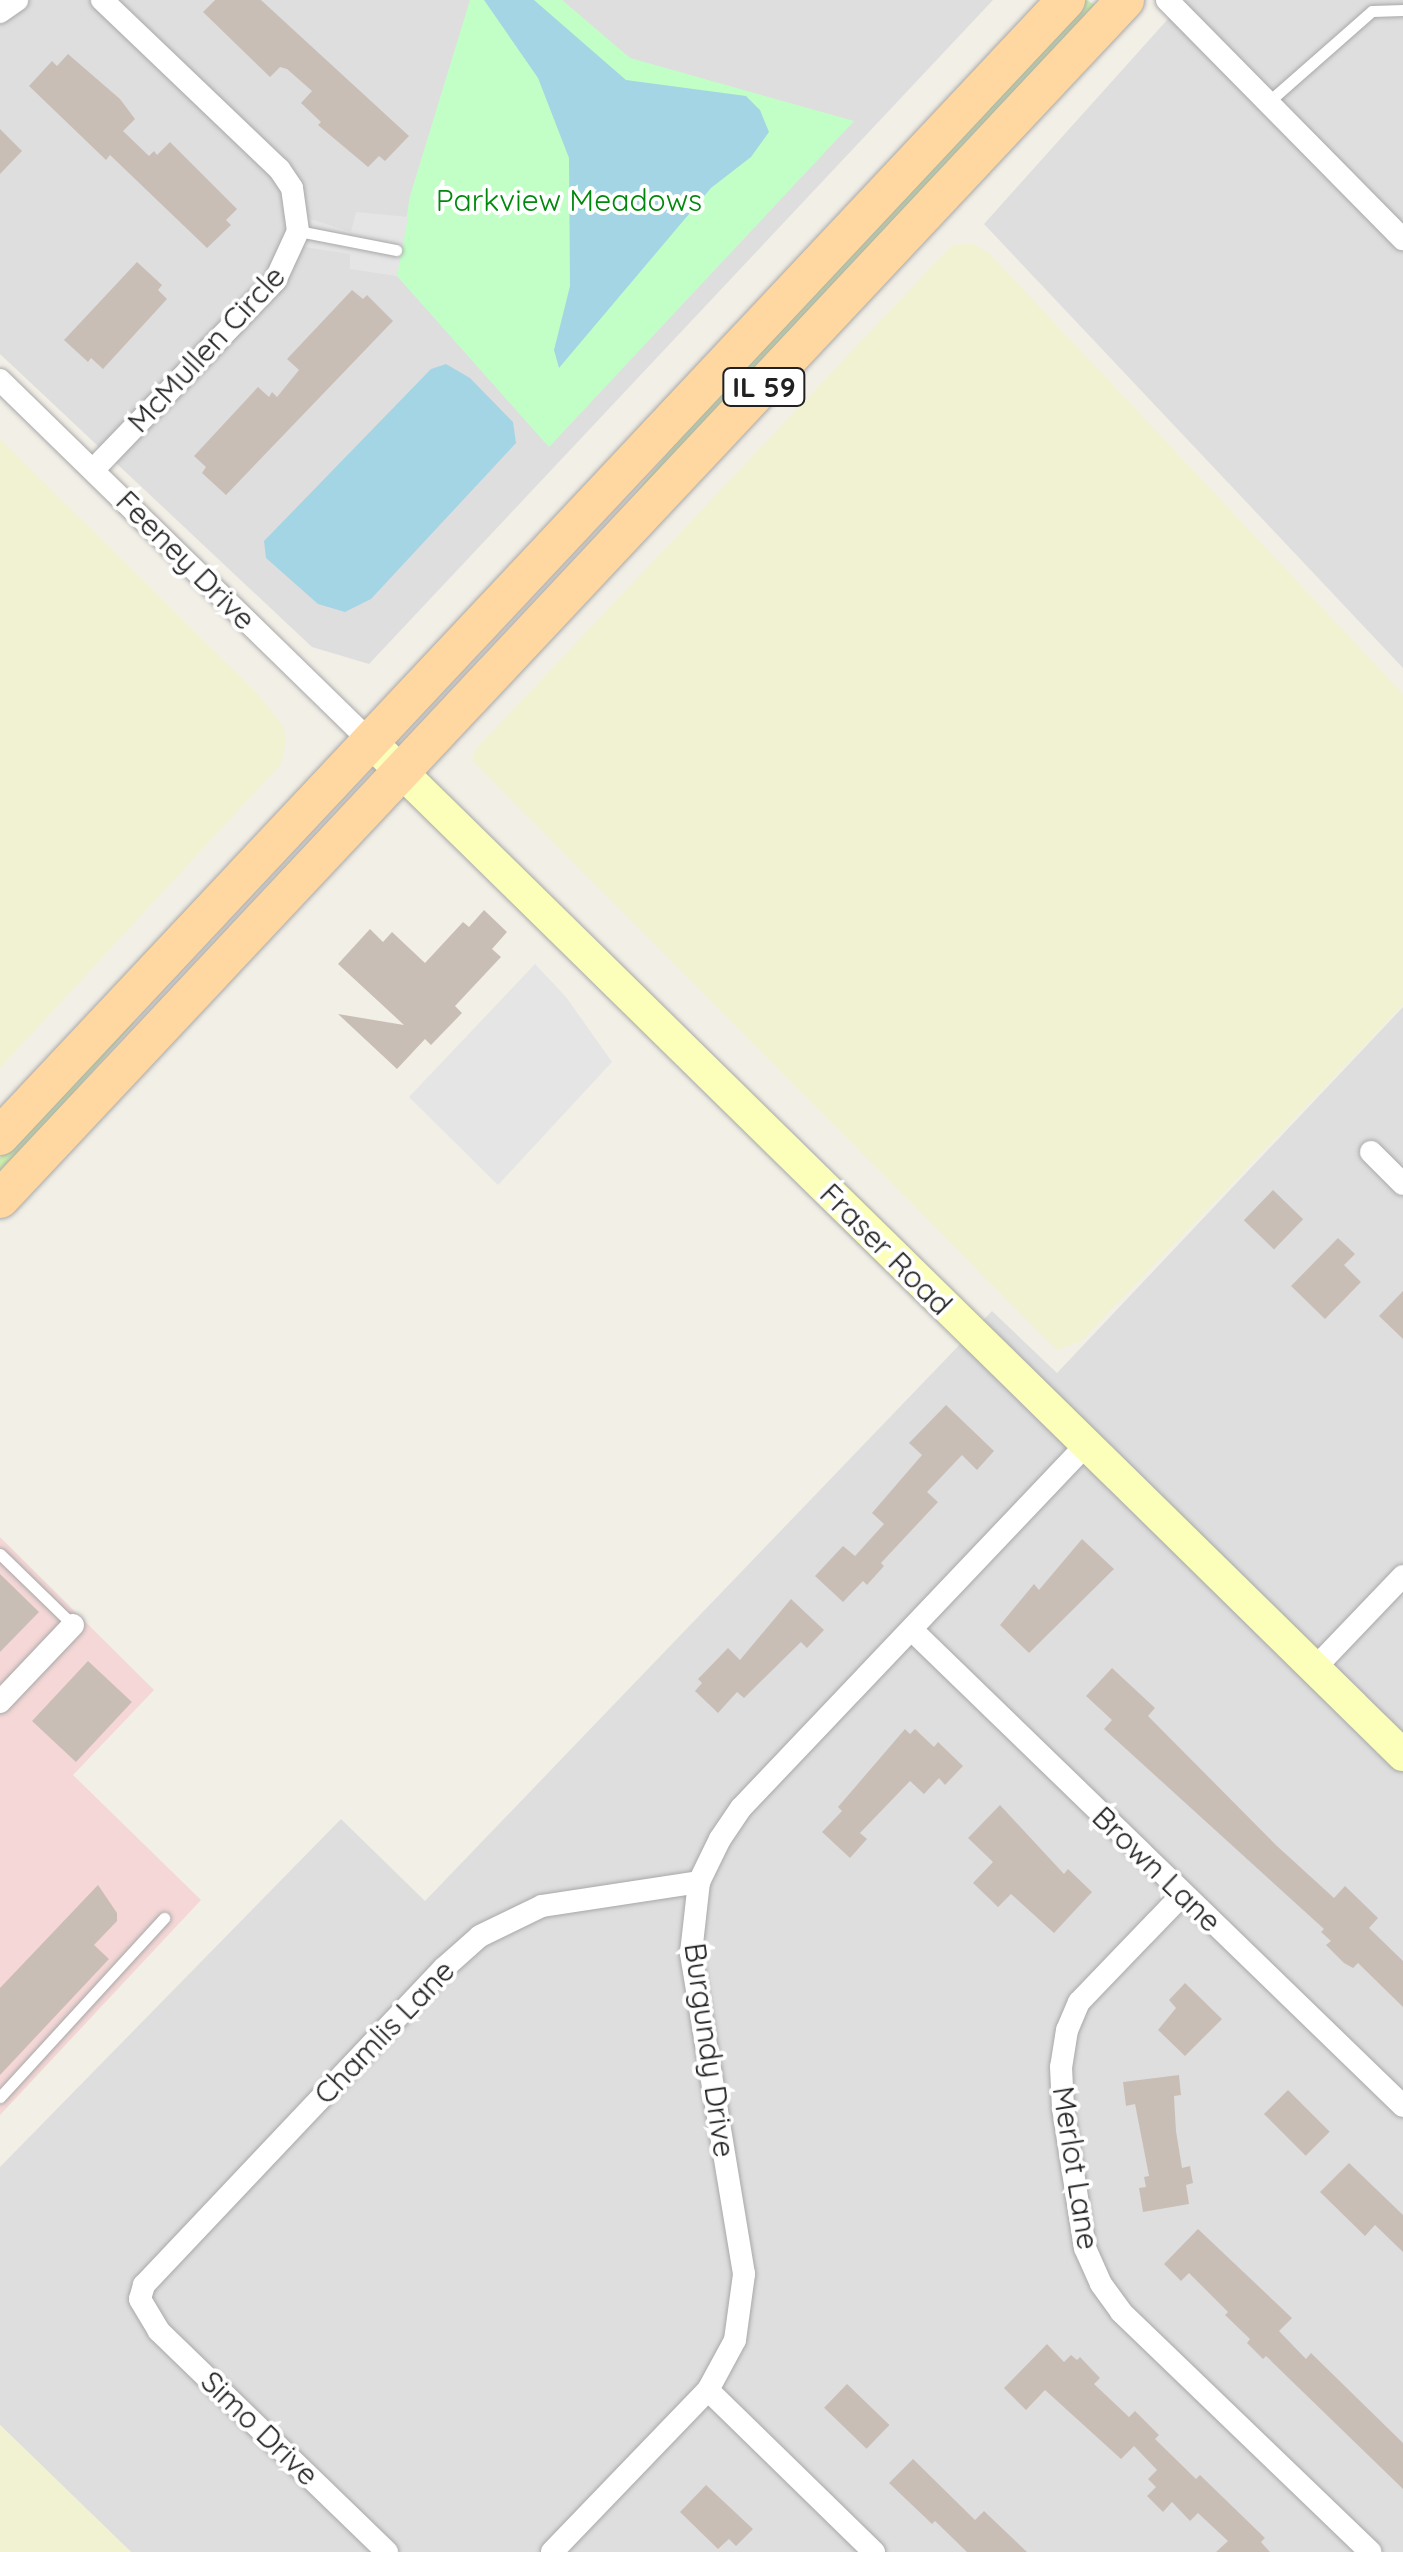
<!DOCTYPE html>
<html>
<head>
<meta charset="utf-8">
<style>
  body { margin:0 }
  #map { position:relative; width:1403px; height:2552px; overflow:hidden; background:#f2efe7; font-family:Quicksand,sans-serif }
  div>[style] { position:absolute }
  .residential>* { inset:0; background:#dfdede }
  .commercial>* { inset:0; background:#f4d7d6 }
  .farmland>* { inset:0; background:#f0f2d1 }
  .grass>* { inset:0; background:#ccf1a9 }
  .park>* { inset:0; background:#c2ffc7 }
  .parking>* { inset:0; background:#e5e5e5 }
  .water>* { inset:0; background:#a4d5e4 }
  .building>* { inset:0; background:#c8beb6; transform-origin:0 0 }
  .roads { filter:drop-shadow(0 0 2px #a8a8a8) drop-shadow(0 0 2px #a8a8a8) }
  .lane>* { height:11px; margin:-5.5px; padding:0 5.5px; transform-origin:5.5px; border-radius:5.5px; background:#fff }
  .street>* { height:22px; margin:-11px; padding:0 11px; transform-origin:11px; border-radius:11px; background:#fff }
  .secondary>* { height:32px; margin:-16px; padding:0 16px; transform-origin:16px; border-radius:16px; background:#fbffb9 }
  .primary>* { height:38px; margin:-19px; padding:0 19px; transform-origin:19px; border-radius:19px; background:#ffd7a0 }
  span { translate:-50% -50%; white-space:nowrap; text-align:center; line-height:1.15; -webkit-text-stroke:8px #fff; paint-order:stroke }
  .shield-label span { padding:2px 8px; background:#fff; border:2px solid; border-radius:8px; -webkit-text-stroke-width:0 }
  .shield-label { font-size:28px; color:#212121; font-weight:700 }
  .park-label { font-size:30px; color:#01890d }
  .street-label { font-size:30px; color:#212121 }
</style>
</head>
<body>
<div id="map">
  <div class="residential">
    <div style="clip-path:polygon(0 0,993px 0,369px 664px,312px 647px,0 354px)"></div>
    <div style="clip-path:polygon(1185px 0,1403px 0,1403px 668px,984px 224px)"></div>
    <div style="clip-path:polygon(1403px 1007px,1403px 2552px,131px 2552px,0 2425px,0 2167px,341px 1819px,425px 1901px,992px 1311px,1057px 1373px)"></div>
  </div>
  <div class="commercial">
    <div style="clip-path:polygon(0 1537px,154px 1690px,73px 1775px,201px 1900px,0 2115px)"></div>
  </div>
  <div class="farmland">
    <div style="clip-path:polygon(973px 244px,989px 253px,1403px 694px,1403px 1005px,1081px 1341px,1057px 1350px,472px 760px,475px 750px,952px 245px)"></div>
    <div style="clip-path:polygon(0 439px,256px 692px,283px 726px,286px 742px,281px 764px,0 1068px)"></div>
    <div style="clip-path:polygon(0 2425px,131px 2552px,0 2552px)"></div>
  </div>
  <div class="grass">
    <div style="clip-path:polygon(1086px 0,1099px 7px,641px 497px,636px 492px,718px 392px)"></div>
    <div style="clip-path:polygon(129px 1019px,134px 1023px,0 1177px,0 1158px)"></div>
  </div>
  <div class="park">
    <div style="clip-path:polygon(470px 0,562px 0,630px 58px,854px 121px,549px 447px,397px 276px,410px 196px)"></div>
  </div>
  <div class="parking">
    <div style="clip-path:polygon(356px 212px,408px 217px,397px 276px,350px 269px,350px 254px,292px 245px,298px 215px,351px 232px)"></div>
    <div style="clip-path:polygon(535px 964px,566px 997px,612px 1062px,498px 1185px,409px 1097px)"></div>
  </div>
  <div class="water">
    <div style="clip-path:polygon(484px 0,534px 0,626px 80px,746px 96px,760px 110px,769px 132px,751px 157px,711px 188px,559px 368px,554px 350px,570px 286px,569px 158px,538px 78px)"></div>
    <div style="clip-path:polygon(446px 364px,470px 378px,513px 422px,516px 443px,371px 599px,345px 612px,318px 604px,266px 558px,264px 541px,431px 369px)"></div>
  </div>
  <div class="building">
    <div style="clip-path:polygon(215px 0,261px 0,409px 136px,385px 161px,379px 156px,368px 167px,318px 125px,321px 122px,301px 103px,312px 91px,287px 69px,280px 67px,270px 77px,203px 12px)"></div>
    <div style="clip-path:polygon(68px 54px,120px 99px,135px 119px,123px 131px,149px 156px,154px 151px,157px 155px,170px 142px,237px 209px,226px 220px,231px 225px,207px 248px,110px 155px,106px 160px,29px 86px,52px 61px,57px 66px)"></div>
    <div style="clip-path:polygon(0 129px,22px 151px,0 174px)"></div>
    <div style="clip-path:polygon(137px 262px,162px 285px,158px 290px,167px 299px,103px 369px,91px 358px,88px 362px,64px 340px)"></div>
    <div style="clip-path:polygon(352px 290px,363px 299px,367px 295px,393px 321px,226px 495px,202px 473px,206px 467px,194px 456px,258px 387px,269px 397px,272px 392px,277px 397px,299px 370px,287px 359px)"></div>
    <div style="clip-path:polygon(484px 910px,507px 932px,492px 949px,501px 957px,455px 1006px,462px 1013px,431px 1045px,425px 1039px,397px 1069px,338px 1014px,404px 1025px,338px 964px,370px 929px,383px 942px,392px 932px,425px 963px,463px 922px,469px 927px)"></div>
    <div style="left:1273px;top:1190px;width:42px;height:42px;rotate:44deg"></div>
    <div style="clip-path:polygon(1338px 1238px,1355px 1254px,1344px 1265px,1361px 1282px,1325px 1319px,1291px 1286px)"></div>
    <div style="clip-path:polygon(1403px 1291px,1403px 1339px,1379px 1316px)"></div>
    <div style="clip-path:polygon(946px 1405px,994px 1451px,977px 1470px,962px 1455px,927px 1492px,938px 1502px,881px 1563px,884px 1566px,867px 1585px,863px 1581px,843px 1602px,815px 1576px,843px 1546px,855px 1556px,884px 1524px,872px 1513px,922px 1455px,909px 1443px)"></div>
    <div style="clip-path:polygon(1082px 1539px,1114px 1569px,1029px 1653px,1000px 1625px,1034px 1584px,1039px 1590px)"></div>
    <div style="clip-path:polygon(0 1574px,39px 1612px,0 1652px)"></div>
    <div style="clip-path:polygon(791px 1599px,824px 1630px,807px 1648px,801px 1642px,744px 1698px,737px 1692px,718px 1713px,695px 1691px,702px 1683px,698px 1679px,728px 1648px,740px 1660px)"></div>
    <div style="left:88px;top:1661px;width:60px;height:82px;rotate:43deg"></div>
    <div style="clip-path:polygon(1112px 1668px,1155px 1708px,1148px 1716px,1277px 1846px,1334px 1898px,1345px 1886px,1378px 1918px,1369px 1928px,1403px 1961px,1403px 2007px,1358px 1963px,1353px 1968px,1344px 1963px,1326px 1945px,1331px 1941px,1321px 1932px,1324px 1929px,1104px 1729px,1112px 1720px,1086px 1696px)"></div>
    <div style="clip-path:polygon(905px 1729px,910px 1734px,915px 1729px,934px 1747px,938px 1742px,963px 1766px,945px 1785px,939px 1778px,924px 1794px,910px 1781px,860px 1833px,867px 1839px,850px 1858px,822px 1832px,842px 1811px,838px 1807px)"></div>
    <div style="clip-path:polygon(1000px 1805px,1064px 1874px,1068px 1869px,1092px 1892px,1054px 1933px,1011px 1894px,998px 1907px,973px 1883px,993px 1862px,968px 1838px)"></div>
    <div style="clip-path:polygon(98px 1885px,117px 1913px,117px 1921px,94px 1945px,109px 1959px,0 2075px,0 1988px)"></div>
    <div style="clip-path:polygon(1185px 1983px,1222px 2019px,1185px 2056px,1158px 2030px,1176px 2008px,1169px 2000px)"></div>
    <div style="clip-path:polygon(1179px 2075px,1181px 2095px,1174px 2096px,1176px 2131px,1182px 2168px,1190px 2166px,1193px 2183px,1186px 2185px,1189px 2204px,1143px 2212px,1139px 2188px,1146px 2187px,1144px 2177px,1149px 2176px,1135px 2104px,1126px 2106px,1123px 2082px)"></div>
    <div style="left:1288px;top:2090px;width:59px;height:34px;rotate:45deg"></div>
    <div style="clip-path:polygon(1349px 2163px,1403px 2215px,1403px 2252px,1375px 2225px,1365px 2236px,1320px 2192px)"></div>
    <div style="clip-path:polygon(1198px 2229px,1292px 2318px,1279px 2331px,1306px 2359px,1311px 2353px,1403px 2443px,1403px 2489px,1266px 2356px,1263px 2359px,1247px 2343px,1250px 2339px,1225px 2315px,1228px 2312px,1189px 2273px,1181px 2281px,1164px 2264px)"></div>
    <div style="clip-path:polygon(1047px 2344px,1064px 2362px,1071px 2355px,1077px 2360px,1080px 2357px,1100px 2378px,1094px 2384px,1129px 2417px,1135px 2411px,1159px 2435px,1155px 2439px,1196px 2479px,1200px 2475px,1265px 2538px,1261px 2542px,1270px 2552px,1216px 2552px,1228px 2541px,1198px 2513px,1190px 2521px,1172px 2502px,1163px 2512px,1147px 2496px,1156px 2487px,1148px 2479px,1157px 2470px,1134px 2446px,1121px 2459px,1045px 2390px,1026px 2410px,1004px 2388px)"></div>
    <div style="left:847px;top:2384px;width:59px;height:33px;rotate:44deg"></div>
    <div style="clip-path:polygon(913px 2459px,975px 2520px,984px 2511px,1027px 2552px,967px 2552px,935px 2521px,932px 2524px,889px 2483px)"></div>
    <div style="clip-path:polygon(706px 2485px,753px 2529px,736px 2546px,729px 2539px,718px 2549px,680px 2512px)"></div>
  </div>
  <div class="roads">
    <div class="lane">
      <div style="left:1266px;top:104px;width:141px;rotate:-41.3deg"></div>
      <div style="left:1372px;top:11px;width:31px;rotate:-2deg"></div>
      <div style="left:298px;top:231px;width:100px;rotate:11deg"></div>
      <div style="left:0;top:1554px;width:102px;rotate:44.2deg"></div>
      <div style="left:0;top:2097px;width:243px;rotate:-47.5deg"></div>
    </div>
    <div class="street">
      <div style="left:1167px;top:0;width:336px;rotate:45.4deg"></div>
      <div style="left:0;top:12px;width:21px;rotate:-35deg"></div>
      <div style="left:0;top:380px;width:518px;rotate:44.3deg"></div>
      <div style="left:94px;top:469px;width:261px;rotate:-46.1deg"></div>
      <div style="left:275px;top:281px;width:55px;rotate:-65.3deg"></div>
      <div style="left:298px;top:231px;width:43px;rotate:-97.9deg"></div>
      <div style="left:292px;top:188px;width:23px;rotate:-124deg"></div>
      <div style="left:279px;top:169px;width:245px;rotate:-136.3deg"></div>
      <div style="left:1371px;top:1152px;width:45px;rotate:45deg"></div>
      <div style="left:912px;top:1630px;width:684px;rotate:44.11deg"></div>
      <div style="left:1315px;top:1668px;width:127px;rotate:-46.3deg"></div>
      <div style="left:0;top:1702px;width:106px;rotate:-46.5deg"></div>
      <div style="left:1183px;top:1894px;width:150px;rotate:133.9deg"></div>
      <div style="left:1079px;top:2002px;width:30px;rotate:113deg"></div>
      <div style="left:1067px;top:2030px;width:37px;rotate:99deg"></div>
      <div style="left:1061px;top:2067px;width:41px;rotate:87.2deg"></div>
      <div style="left:1063px;top:2108px;width:142px;rotate:81.1deg"></div>
      <div style="left:1085px;top:2248px;width:39px;rotate:66deg"></div>
      <div style="left:1101px;top:2284px;width:34px;rotate:54deg"></div>
      <div style="left:1121px;top:2312px;width:346px;rotate:43.9deg"></div>
      <div style="left:708px;top:2390px;width:232px;rotate:44.3deg"></div>
      <div style="left:387px;top:2552px;width:318px;rotate:-135.9deg"></div>
      <div style="left:159px;top:2331px;width:37px;rotate:-121deg"></div>
      <div style="left:140px;top:2299px;width:15px;rotate:-74deg"></div>
      <div style="left:144px;top:2285px;width:436px;rotate:-46.6deg"></div>
      <div style="left:444px;top:1968px;width:48px;rotate:-41.6deg"></div>
      <div style="left:480px;top:1936px;width:69px;rotate:-25.8deg"></div>
      <div style="left:542px;top:1906px;width:159px;rotate:-8.7deg"></div>
      <div style="left:552px;top:2552px;width:225px;rotate:-46.1deg"></div>
      <div style="left:708px;top:2390px;width:57px;rotate:-61.6deg"></div>
      <div style="left:735px;top:2340px;width:67px;rotate:-82.2deg"></div>
      <div style="left:744px;top:2274px;width:325px;rotate:-99.4deg"></div>
      <div style="left:691px;top:1953px;width:71px;rotate:-83.6deg"></div>
      <div style="left:699px;top:1882px;width:48px;rotate:-64deg"></div>
      <div style="left:720px;top:1839px;width:37px;rotate:-56deg"></div>
      <div style="left:741px;top:1808px;width:501px;rotate:-46.46deg"></div>
    </div>
    <div class="secondary">
      <div style="left:371px;top:742px;width:1446px;rotate:44.47deg"></div>
    </div>
    <div class="primary">
      <div style="left:0;top:1136px;width:1558px;rotate:-46.82deg"></div>
      <div style="left:0;top:1199px;width:1644px;rotate:-46.82deg"></div>
    </div>
  </div>
  <div class="shield-label">
    <span style="left:764px;top:387px">IL 59</span>
  </div>
  <div class="park-label">
    <span style="left:569px;top:200px">Parkview Meadows</span>
  </div>
  <div class="street-label">
    <span style="left:206px;top:349px;rotate:-47deg">McMullen Circle</span>
    <span style="left:186px;top:560px;rotate:45deg">Feeney Drive</span>
    <span style="left:886px;top:1249px;rotate:45deg">Fraser Road</span>
    <span style="left:1157px;top:1869px;rotate:44deg">Brown Lane</span>
    <span style="left:384px;top:2032px;rotate:-46deg">Chamlis Lane</span>
    <span style="left:710px;top:2050px;rotate:82deg">Burgundy Drive</span>
    <span style="left:1076px;top:2168px;rotate:81deg">Merlot Lane</span>
    <span style="left:260px;top:2428px;rotate:44deg">Simo Drive</span>
  </div>
</div>
</body>
</html>
